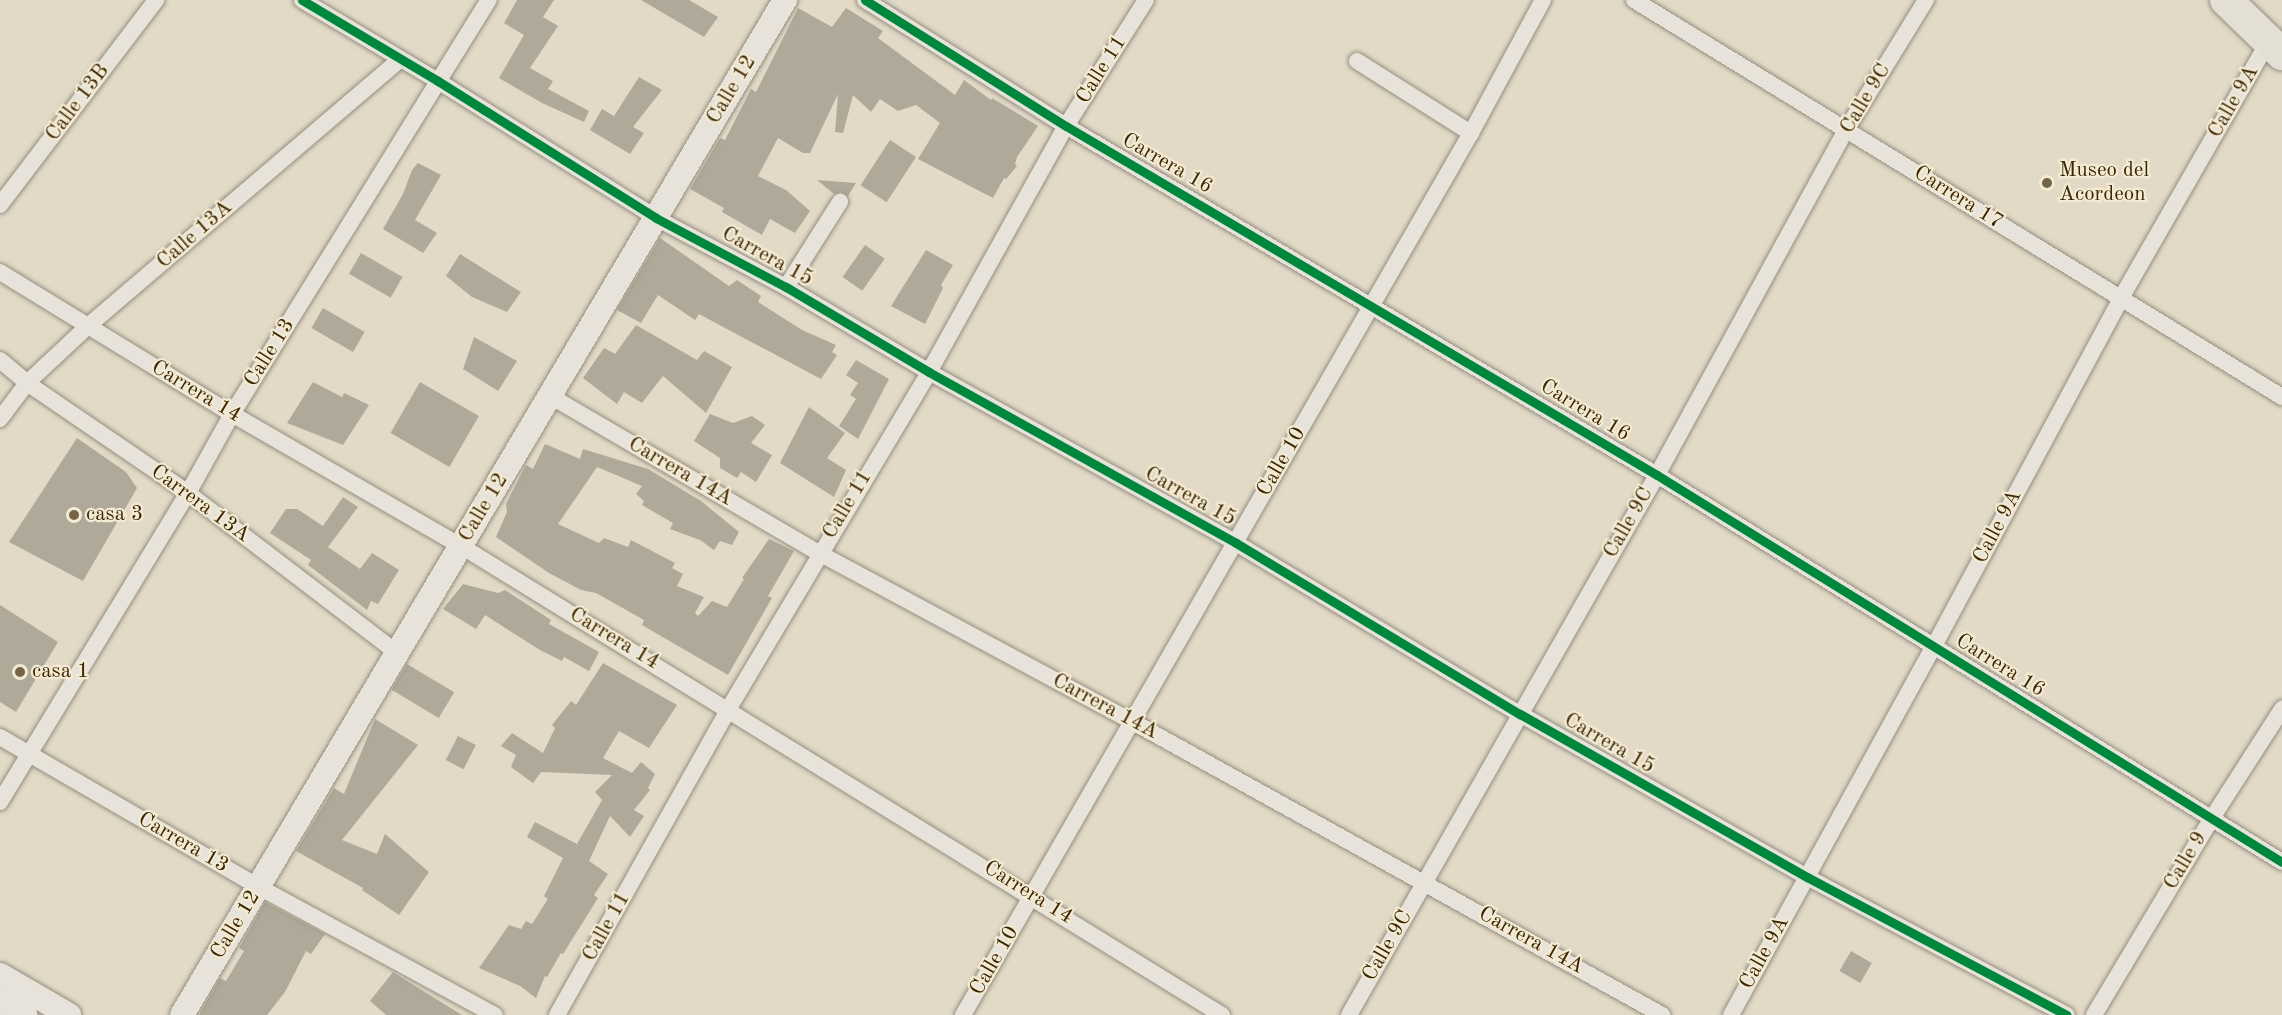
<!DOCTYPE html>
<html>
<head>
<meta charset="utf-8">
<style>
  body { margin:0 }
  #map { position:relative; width:2282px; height:1015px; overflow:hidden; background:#e2dac7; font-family:"Old Standard TT",serif }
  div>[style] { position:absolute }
  .building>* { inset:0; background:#b0a899; transform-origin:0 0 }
  .roads { filter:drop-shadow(0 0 2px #958e7e) drop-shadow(0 0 2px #958e7e) }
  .street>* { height:16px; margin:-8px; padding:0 8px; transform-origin:8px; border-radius:8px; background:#e8e3da }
  .secondary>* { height:24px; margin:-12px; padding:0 12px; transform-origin:12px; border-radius:12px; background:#e8e3da }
  .highway>* { height:32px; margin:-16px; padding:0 16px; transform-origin:16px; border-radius:16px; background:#e4dfd5 }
  .cycleway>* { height:9px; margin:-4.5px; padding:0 4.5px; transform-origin:4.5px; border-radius:4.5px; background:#00873e }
  .dots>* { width:16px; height:16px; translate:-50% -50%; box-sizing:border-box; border:3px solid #f3ead3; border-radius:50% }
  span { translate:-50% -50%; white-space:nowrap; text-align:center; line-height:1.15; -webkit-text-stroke:4.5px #f3ead3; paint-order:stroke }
  .street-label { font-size:21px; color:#3c2503 }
  .poi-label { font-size:21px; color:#3c2503 }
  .left { translate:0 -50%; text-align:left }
</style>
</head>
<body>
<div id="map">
  <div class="building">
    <div style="clip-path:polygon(517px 0,554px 0,543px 17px,558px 26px,530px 68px,553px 81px,548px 89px,589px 111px,584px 122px,542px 103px,499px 78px,524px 35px,504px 23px)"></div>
    <div style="clip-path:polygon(641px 0,689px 0,718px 17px,704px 37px)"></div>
    <div style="clip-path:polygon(798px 8px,832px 27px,846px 8px,883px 31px,878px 38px,955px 95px,964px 80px,991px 100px,992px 98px,1038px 126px,1017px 157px,1015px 164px,1017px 166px,1006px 179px,1004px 178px,993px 198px,918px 159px,940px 123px,916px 105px,898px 111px,880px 99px,871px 112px,853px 95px,843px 133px,835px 132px,838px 94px,810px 153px,803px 153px,778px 138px,758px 176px,786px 190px,810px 211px,795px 233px,770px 219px,762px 235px,722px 212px,724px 208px,690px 189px,720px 138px,725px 140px,751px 89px,756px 92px)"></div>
    <div style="clip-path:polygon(639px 77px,662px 90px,633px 127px,644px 133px,630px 154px,590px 130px,602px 109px,614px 116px)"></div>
    <div style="left:890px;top:140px;width:31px;height:54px;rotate:33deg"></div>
    <div style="clip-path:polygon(418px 163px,441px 175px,415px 220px,437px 233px,423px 253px,383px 229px,403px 194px,412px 170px)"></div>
    <div style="clip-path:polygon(817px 180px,856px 183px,848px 196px,841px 192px,834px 194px)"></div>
    <div style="clip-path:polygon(660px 238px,729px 286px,737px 280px,761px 296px,758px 302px,802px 330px,836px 345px,832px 352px,837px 355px,821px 379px,699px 314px,695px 320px,658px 295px,641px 323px,617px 310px)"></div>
    <div style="left:865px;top:245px;width:24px;height:39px;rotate:35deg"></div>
    <div style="clip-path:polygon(926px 250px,953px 265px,941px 285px,943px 288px,925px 324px,891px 306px)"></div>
    <div style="left:361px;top:253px;width:48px;height:24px;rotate:30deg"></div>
    <div style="clip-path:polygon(460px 254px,521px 292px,507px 312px,472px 297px,446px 276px)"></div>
    <div style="left:323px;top:308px;width:48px;height:23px;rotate:30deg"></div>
    <div style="clip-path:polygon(636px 325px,697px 360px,704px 351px,732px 367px,706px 413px,663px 376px,642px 403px,624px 392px,617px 404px,583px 378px,604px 348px,615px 354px)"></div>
    <div style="clip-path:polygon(474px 337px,517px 361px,498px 391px,463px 369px)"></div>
    <div style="clip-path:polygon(856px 360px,889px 379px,858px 439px,839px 426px,856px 399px,850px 395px,858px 383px,846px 375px)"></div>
    <div style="clip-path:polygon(313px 382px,342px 397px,344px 393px,369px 405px,343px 445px,287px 423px)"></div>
    <div style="left:420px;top:382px;width:68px;height:59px;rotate:30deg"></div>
    <div style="clip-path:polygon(809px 407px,845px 433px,827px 458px,846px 470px,834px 497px,780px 463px)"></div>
    <div style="clip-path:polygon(710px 414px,733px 423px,752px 416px,765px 425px,751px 443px,772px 455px,756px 482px,741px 472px,737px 478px,720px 468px,720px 458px,694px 441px)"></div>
    <div style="clip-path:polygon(77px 438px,126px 472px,137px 488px,83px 581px,9px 542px)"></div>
    <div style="clip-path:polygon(545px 444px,580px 459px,583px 449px,648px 469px,701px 501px,739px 532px,732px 545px,720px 541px,714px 550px,700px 540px,670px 529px,673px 523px,642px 505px,644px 501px,636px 494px,642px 486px,597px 467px,558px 524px,599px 543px,604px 538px,628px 547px,631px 540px,675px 563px,672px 568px,683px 574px,677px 586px,704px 597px,695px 613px,698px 616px,712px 601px,727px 607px,744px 579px,742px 578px,769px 539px,794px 551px,768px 596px,772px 598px,728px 675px,642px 625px,644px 620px,596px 593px,581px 590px,549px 573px,496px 537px,507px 512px,506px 504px,526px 465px,533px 469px)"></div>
    <div style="clip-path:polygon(343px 497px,358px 507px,328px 547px,360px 569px,372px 553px,399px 570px,378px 604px,371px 601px,367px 610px,308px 565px,311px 560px,270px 533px,286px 509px,297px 509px,323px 526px)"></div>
    <div style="clip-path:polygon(463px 584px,498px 593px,505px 590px,551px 620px,549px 624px,599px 652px,589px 671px,564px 657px,562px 661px,540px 650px,485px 615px,476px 629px,443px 609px)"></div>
    <div style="clip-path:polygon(0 605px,58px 642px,16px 712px,0 702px)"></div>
    <div style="clip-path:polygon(603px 663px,677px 705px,649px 748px,619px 731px,603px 758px,632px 773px,641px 762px,655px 774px,648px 788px,650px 790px,634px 810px,644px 816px,630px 837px,610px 816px,589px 861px,608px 874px,594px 895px,598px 898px,563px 954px,561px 953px,547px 977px,545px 976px,536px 998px,520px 986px,479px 968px,509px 925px,521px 929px,526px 921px,532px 924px,548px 899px,544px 896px,563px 858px,527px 837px,535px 822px,577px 844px,602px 800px,595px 792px,612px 775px,541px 772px,533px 783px,511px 767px,516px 755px,501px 746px,512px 733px,543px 753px,555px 728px,552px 725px,571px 701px,576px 705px)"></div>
    <div style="left:407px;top:664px;width:55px;height:30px;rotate:31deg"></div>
    <div style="clip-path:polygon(375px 719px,418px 745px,342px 840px,377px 854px,385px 834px,429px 872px,399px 915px,362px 890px,363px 888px,296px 851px,334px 788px,344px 794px)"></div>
    <div style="left:458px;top:736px;width:20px;height:27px;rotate:27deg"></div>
    <div style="clip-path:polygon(265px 902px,325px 934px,311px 954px,306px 951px,285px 992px,267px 1015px,199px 1015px,220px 978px,226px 981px,244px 951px,239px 948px)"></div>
    <div style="left:1851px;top:951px;width:24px;height:23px;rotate:30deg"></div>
    <div style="clip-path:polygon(393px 972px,428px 994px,462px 1015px,386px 1015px,370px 1001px)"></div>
  </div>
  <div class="roads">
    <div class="street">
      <div style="left:302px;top:0;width:158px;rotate:30.8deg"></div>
      <div style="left:438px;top:81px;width:257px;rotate:32.1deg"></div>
      <div style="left:656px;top:218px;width:147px;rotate:28deg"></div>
      <div style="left:786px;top:287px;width:166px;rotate:30.7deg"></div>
      <div style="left:929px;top:372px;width:351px;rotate:29.1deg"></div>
      <div style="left:1236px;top:543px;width:332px;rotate:31.1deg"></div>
      <div style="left:1520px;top:714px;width:330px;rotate:29.6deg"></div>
      <div style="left:1807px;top:877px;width:294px;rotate:28deg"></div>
      <div style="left:865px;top:0;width:237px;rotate:32.1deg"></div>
      <div style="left:1066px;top:126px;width:686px;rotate:30.56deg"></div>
      <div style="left:1657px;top:475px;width:735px;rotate:31.77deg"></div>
      <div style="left:1634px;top:0;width:760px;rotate:31.49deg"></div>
      <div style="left:1357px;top:61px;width:135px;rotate:32.3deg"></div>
      <div style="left:0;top:205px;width:258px;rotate:-52.7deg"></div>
      <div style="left:0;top:272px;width:272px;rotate:31.5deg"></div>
      <div style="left:232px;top:414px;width:264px;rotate:30deg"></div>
      <div style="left:461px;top:546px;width:894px;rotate:31.65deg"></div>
      <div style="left:786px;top:287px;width:101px;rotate:-57.6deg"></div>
      <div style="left:0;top:360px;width:35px;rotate:40deg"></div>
      <div style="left:27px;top:383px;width:195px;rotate:34.3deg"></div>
      <div style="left:188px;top:493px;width:263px;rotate:37.4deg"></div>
      <div style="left:550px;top:396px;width:311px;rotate:30.3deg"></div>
      <div style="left:819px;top:553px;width:357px;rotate:28.3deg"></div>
      <div style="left:1133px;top:722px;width:605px;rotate:28.98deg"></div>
      <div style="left:0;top:419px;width:45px;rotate:-53.1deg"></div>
      <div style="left:27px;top:383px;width:83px;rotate:-43.1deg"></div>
      <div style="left:88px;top:326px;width:409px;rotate:-40.5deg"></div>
      <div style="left:0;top:737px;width:299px;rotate:30.1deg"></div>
      <div style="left:259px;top:887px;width:268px;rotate:28.5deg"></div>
      <div style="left:0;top:802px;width:362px;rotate:-58.7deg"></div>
      <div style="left:188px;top:493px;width:90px;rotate:-60.9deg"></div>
      <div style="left:232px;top:414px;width:487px;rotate:-58.2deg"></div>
      <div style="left:557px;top:1015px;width:352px;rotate:-60.7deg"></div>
      <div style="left:729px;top:708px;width:391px;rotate:-59.2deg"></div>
      <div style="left:929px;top:372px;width:282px;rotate:-60.9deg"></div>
      <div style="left:1066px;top:126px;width:149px;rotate:-57.6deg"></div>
      <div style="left:963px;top:1015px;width:1018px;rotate:-60.06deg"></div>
      <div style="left:1471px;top:133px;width:151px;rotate:-61.6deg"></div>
      <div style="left:1349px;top:1015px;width:622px;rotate:-60.3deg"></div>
      <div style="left:1657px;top:475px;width:393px;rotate:-61.3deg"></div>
      <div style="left:1846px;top:130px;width:153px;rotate:-58.4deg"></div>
      <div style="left:1731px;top:1015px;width:421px;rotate:-61.2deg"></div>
      <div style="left:1934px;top:646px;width:395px;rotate:-61.7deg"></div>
      <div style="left:2121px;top:298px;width:297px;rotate:-60.1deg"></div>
      <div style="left:2094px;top:1015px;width:230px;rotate:-59.1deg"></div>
      <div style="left:2212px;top:818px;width:130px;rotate:-57.3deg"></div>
    </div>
    <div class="secondary">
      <div style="left:0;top:975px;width:80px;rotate:30.1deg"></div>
      <div style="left:0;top:1001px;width:29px;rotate:29deg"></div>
      <div style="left:182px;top:1015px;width:1181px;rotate:-59.29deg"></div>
    </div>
    <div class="highway">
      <div style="left:2226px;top:0;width:78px;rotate:44deg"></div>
    </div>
  </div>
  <div class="cycleway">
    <div style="left:302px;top:0;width:158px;rotate:30.8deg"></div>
    <div style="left:438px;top:81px;width:257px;rotate:32.1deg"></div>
    <div style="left:656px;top:218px;width:147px;rotate:28deg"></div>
    <div style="left:786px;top:287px;width:166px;rotate:30.7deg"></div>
    <div style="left:929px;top:372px;width:351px;rotate:29.1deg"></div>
    <div style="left:1236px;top:543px;width:332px;rotate:31.1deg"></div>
    <div style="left:1520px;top:714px;width:330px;rotate:29.6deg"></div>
    <div style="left:1807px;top:877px;width:294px;rotate:28deg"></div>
    <div style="left:865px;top:0;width:237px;rotate:32.1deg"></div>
    <div style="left:1066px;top:126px;width:686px;rotate:30.56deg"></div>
    <div style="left:1657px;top:475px;width:735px;rotate:31.77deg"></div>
  </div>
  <div class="dots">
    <div style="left:2047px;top:183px;background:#766448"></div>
    <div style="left:74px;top:515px;background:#766448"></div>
    <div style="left:20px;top:672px;background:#766448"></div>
  </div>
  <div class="street-label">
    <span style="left:1102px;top:70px;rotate:-58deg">Calle 11</span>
    <span style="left:732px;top:90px;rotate:-59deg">Calle 12</span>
    <span style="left:1866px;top:99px;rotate:-59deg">Calle 9C</span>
    <span style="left:2234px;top:102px;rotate:-60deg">Calle 9A</span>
    <span style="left:78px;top:103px;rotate:-53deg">Calle 13B</span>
    <span style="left:1167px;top:164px;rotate:30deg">Carrera 16</span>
    <span style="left:1958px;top:198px;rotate:32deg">Carrera 17</span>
    <span style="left:195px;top:235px;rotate:-41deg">Calle 13A</span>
    <span style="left:767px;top:257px;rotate:29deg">Carrera 15</span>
    <span style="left:270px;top:353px;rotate:-58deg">Calle 13</span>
    <span style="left:196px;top:392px;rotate:31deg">Carrera 14</span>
    <span style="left:1585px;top:411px;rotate:31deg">Carrera 16</span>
    <span style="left:1282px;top:462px;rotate:-60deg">Calle 10</span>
    <span style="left:680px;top:472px;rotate:30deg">Carrera 14A</span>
    <span style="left:1190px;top:497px;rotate:29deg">Carrera 15</span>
    <span style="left:200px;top:504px;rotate:36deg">Carrera 13A</span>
    <span style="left:848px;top:505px;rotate:-59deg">Calle 11</span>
    <span style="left:484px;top:508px;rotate:-59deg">Calle 12</span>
    <span style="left:1629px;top:523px;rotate:-60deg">Calle 9C</span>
    <span style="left:1998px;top:527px;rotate:-62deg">Calle 9A</span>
    <span style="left:614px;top:639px;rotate:31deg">Carrera 14</span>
    <span style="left:2000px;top:666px;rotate:32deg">Carrera 16</span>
    <span style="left:1105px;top:707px;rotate:28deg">Carrera 14A</span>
    <span style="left:1609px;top:744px;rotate:30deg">Carrera 15</span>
    <span style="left:183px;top:843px;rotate:30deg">Carrera 13</span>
    <span style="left:2186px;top:861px;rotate:-59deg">Calle 9</span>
    <span style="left:1028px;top:893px;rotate:32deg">Carrera 14</span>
    <span style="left:236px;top:925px;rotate:-59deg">Calle 12</span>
    <span style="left:607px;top:927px;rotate:-61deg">Calle 11</span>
    <span style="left:1531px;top:941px;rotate:29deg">Carrera 14A</span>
    <span style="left:1388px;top:946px;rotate:-60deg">Calle 9C</span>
    <span style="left:1765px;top:953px;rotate:-61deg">Calle 9A</span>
    <span style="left:995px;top:961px;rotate:-60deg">Calle 10</span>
  </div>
  <div class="poi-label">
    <span class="left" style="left:2059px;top:183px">Museo del<br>Acordeon</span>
    <span class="left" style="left:86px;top:515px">casa 3</span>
    <span class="left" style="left:32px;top:672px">casa 1</span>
  </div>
</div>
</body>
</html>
